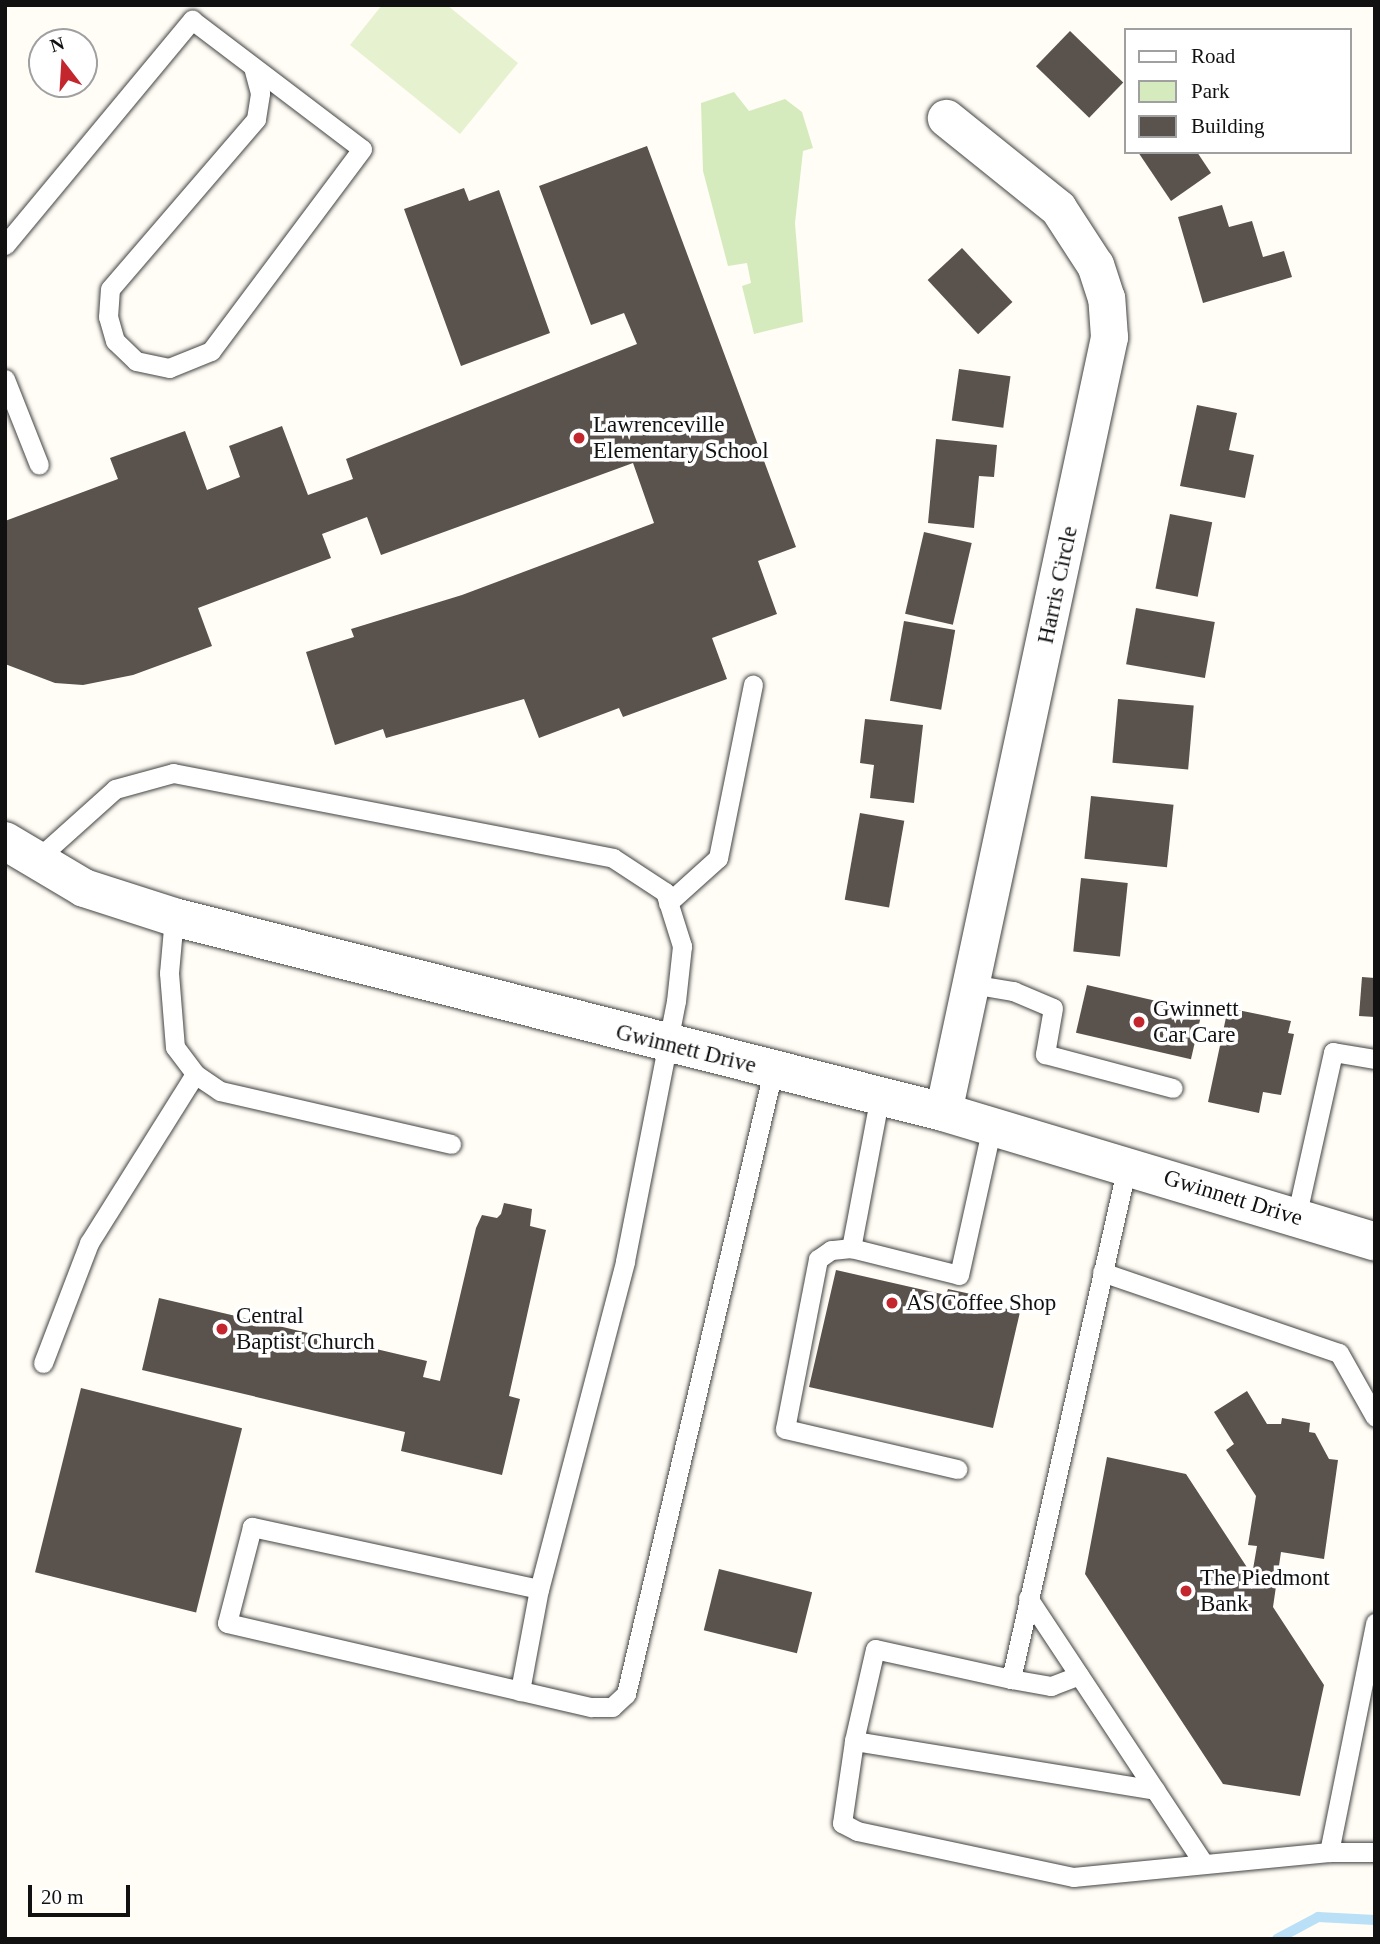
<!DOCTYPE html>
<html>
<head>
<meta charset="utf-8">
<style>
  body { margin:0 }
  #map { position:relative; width:1380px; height:1944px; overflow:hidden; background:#fffdf5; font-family:"Times New Roman",serif }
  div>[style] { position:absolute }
  .green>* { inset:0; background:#d5ebbd }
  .pitch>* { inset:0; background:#e6f2cf }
  .stream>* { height:10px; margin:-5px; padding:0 5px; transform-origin:5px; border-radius:5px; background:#b9e0f7 }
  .building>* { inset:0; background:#5a524d; transform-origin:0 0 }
  .roads { filter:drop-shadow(0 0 2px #444) drop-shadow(0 0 2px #444) }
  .service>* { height:19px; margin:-9.5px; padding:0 9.5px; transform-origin:9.5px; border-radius:9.5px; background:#fff }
  .minor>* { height:37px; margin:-18.5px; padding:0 18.5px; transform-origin:18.5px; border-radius:18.5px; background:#fff }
  .tertiary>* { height:38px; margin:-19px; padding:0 19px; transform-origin:19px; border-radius:19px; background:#fff }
  .dots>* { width:19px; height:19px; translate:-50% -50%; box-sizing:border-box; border:4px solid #fff; border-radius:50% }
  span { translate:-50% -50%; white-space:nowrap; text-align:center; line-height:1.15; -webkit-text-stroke:7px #fff; paint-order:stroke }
  .poi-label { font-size:23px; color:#111 }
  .left { translate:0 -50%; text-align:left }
  .street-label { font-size:23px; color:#111 }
  .frame { position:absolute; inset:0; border:7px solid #111; pointer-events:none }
  .legend { position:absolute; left:1124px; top:28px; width:228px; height:126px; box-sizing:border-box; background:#fff; border:2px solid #a0a0a0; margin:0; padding:9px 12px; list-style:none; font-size:21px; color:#111 }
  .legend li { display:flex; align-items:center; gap:14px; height:35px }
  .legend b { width:35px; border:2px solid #a0a0a0 }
  .north { position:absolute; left:28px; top:28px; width:70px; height:70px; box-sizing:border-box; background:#fff; border:2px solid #a0a0a0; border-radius:50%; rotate:343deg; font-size:19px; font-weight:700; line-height:28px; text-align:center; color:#111 }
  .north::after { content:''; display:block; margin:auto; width:24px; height:32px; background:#c4262e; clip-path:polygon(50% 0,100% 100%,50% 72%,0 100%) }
  .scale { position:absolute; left:28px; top:1885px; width:102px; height:32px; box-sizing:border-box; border:4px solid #111; border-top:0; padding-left:9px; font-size:21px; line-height:24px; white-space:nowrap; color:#111; -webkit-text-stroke:5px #fff; paint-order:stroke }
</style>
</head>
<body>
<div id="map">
  <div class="green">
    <div style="clip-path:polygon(734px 92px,749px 111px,785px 99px,802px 112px,813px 148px,803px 151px,795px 223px,803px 322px,754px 334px,742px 286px,751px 283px,747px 263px,728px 266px,703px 171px,701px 103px)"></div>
  </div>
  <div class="pitch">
    <div style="clip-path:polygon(382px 5px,447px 5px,518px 63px,460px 134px,350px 45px)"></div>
  </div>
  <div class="stream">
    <div style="left:1277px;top:1939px;width:47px;rotate:-28.2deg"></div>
    <div style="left:1318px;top:1917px;width:57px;rotate:3deg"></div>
  </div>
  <div class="building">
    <div style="left:1070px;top:31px;width:74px;height:49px;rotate:44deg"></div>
    <div style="clip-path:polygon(647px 146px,796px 547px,758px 561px,777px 614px,712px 638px,727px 679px,623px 717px,619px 708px,539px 738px,524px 699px,386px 738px,383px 729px,335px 745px,306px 652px,354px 637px,351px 629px,462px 595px,654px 523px,633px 463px,381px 555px,367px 517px,322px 534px,331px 558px,198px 608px,212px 646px,133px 675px,83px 685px,55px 683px,5px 664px,5px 521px,118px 479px,110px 458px,185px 431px,207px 490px,240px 477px,229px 446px,282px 426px,308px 495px,353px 479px,346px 459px,637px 344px,624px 313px,591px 325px,539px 186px)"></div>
    <div style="clip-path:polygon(1138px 152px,1197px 152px,1211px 173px,1171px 201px)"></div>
    <div style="clip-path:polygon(464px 188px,469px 201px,499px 190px,550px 333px,461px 366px,404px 209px)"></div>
    <div style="clip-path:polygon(1222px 205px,1229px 227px,1252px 221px,1263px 257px,1284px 251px,1292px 277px,1203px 303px,1178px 217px)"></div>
    <div style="left:962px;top:248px;width:74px;height:47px;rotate:47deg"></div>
    <div style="left:959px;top:369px;width:52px;height:52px;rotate:8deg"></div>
    <div style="clip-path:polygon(1197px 405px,1237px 413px,1229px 450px,1254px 455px,1245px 498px,1180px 486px)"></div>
    <div style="clip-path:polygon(936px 439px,997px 445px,994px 477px,979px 476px,974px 528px,928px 523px)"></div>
    <div style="left:1170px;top:514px;width:43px;height:76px;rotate:11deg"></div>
    <div style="left:924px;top:532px;width:49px;height:84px;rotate:13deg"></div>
    <div style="left:1136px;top:608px;width:80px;height:57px;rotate:10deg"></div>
    <div style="left:904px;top:621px;width:52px;height:81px;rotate:10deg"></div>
    <div style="left:1118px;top:699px;width:76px;height:64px;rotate:5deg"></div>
    <div style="clip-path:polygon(865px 719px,923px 725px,914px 803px,870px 798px,874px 765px,860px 763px)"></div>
    <div style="left:1091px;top:796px;width:83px;height:63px;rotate:6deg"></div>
    <div style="left:860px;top:813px;width:45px;height:88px;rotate:10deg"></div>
    <div style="left:1081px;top:878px;width:47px;height:74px;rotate:6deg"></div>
    <div style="clip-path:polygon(1362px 977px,1375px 978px,1375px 1017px,1359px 1016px)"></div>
    <div style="left:1087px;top:985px;width:118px;height:49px;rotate:13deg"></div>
    <div style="clip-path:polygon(1228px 1008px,1291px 1021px,1288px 1033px,1294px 1034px,1281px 1095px,1263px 1092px,1259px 1113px,1208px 1102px)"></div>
    <div style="clip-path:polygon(504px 1203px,532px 1209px,530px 1226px,546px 1230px,509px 1396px,520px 1399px,502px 1475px,401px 1451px,405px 1432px,142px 1370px,159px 1298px,427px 1361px,423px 1377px,440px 1381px,476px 1228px,482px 1215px,497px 1218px,501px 1214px)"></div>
    <div style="clip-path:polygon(836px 1270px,946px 1295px,948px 1289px,989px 1298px,987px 1304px,1020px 1312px,993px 1428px,809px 1387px)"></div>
    <div style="left:81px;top:1388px;width:166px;height:190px;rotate:14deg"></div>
    <div style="clip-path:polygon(1247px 1391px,1267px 1424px,1281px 1424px,1282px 1418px,1310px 1423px,1309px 1432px,1315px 1433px,1329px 1459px,1338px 1460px,1324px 1559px,1281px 1552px,1273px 1607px,1324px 1685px,1300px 1796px,1223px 1784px,1085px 1574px,1107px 1457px,1186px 1474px,1252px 1575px,1257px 1546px,1248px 1545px,1256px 1496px,1226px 1450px,1234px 1444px,1214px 1412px)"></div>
    <div style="left:719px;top:1569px;width:96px;height:63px;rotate:14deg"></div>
  </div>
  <div class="roads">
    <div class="service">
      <div style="left:5px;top:245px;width:293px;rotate:-50.3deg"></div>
      <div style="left:192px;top:20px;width:213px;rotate:37.2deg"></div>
      <div style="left:362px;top:149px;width:252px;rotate:126.8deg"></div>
      <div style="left:211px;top:351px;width:45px;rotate:158deg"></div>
      <div style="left:169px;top:368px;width:34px;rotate:-168deg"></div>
      <div style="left:136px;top:361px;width:29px;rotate:-136deg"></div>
      <div style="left:115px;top:341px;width:25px;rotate:-106deg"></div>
      <div style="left:108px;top:317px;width:28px;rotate:-86deg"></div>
      <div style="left:110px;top:289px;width:224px;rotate:-49.3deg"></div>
      <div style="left:256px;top:119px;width:26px;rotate:-81deg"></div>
      <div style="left:260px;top:93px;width:27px;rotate:-105deg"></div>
      <div style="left:5px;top:379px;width:92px;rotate:68.4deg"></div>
      <div style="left:36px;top:860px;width:106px;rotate:-41.9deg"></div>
      <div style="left:115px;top:789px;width:60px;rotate:-15.4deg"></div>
      <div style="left:173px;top:773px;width:448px;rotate:10.9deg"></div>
      <div style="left:613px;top:858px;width:62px;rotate:33.2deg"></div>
      <div style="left:665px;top:892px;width:57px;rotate:72.5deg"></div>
      <div style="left:682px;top:946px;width:55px;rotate:96.2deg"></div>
      <div style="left:676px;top:1001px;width:266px;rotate:101.1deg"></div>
      <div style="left:625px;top:1262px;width:338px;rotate:104.7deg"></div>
      <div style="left:539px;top:1589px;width:104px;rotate:100.6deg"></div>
      <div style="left:668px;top:903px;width:67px;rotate:-42deg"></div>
      <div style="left:718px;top:858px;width:177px;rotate:-78.6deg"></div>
      <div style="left:174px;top:917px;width:56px;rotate:95.1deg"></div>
      <div style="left:169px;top:973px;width:74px;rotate:85.4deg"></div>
      <div style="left:175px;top:1047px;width:34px;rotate:53deg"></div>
      <div style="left:195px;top:1074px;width:30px;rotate:34deg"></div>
      <div style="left:220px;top:1091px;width:237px;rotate:12.9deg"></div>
      <div style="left:971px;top:984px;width:43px;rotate:9.5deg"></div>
      <div style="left:1013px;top:991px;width:43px;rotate:23deg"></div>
      <div style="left:1053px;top:1008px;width:47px;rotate:99.9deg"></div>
      <div style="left:1045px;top:1054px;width:132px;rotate:14.9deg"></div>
      <div style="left:880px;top:1095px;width:156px;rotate:100.7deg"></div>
      <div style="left:851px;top:1248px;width:111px;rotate:14deg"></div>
      <div style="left:959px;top:1275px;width:153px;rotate:-77.5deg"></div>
      <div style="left:1127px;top:1166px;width:526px;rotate:102.74deg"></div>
      <div style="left:1011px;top:1679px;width:139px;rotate:-167.6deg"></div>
      <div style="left:875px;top:1649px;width:94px;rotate:102.9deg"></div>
      <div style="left:854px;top:1741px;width:83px;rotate:98.3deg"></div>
      <div style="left:842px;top:1823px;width:17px;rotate:28deg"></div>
      <div style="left:857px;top:1831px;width:221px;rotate:12deg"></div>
      <div style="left:1073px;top:1877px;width:257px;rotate:-5.6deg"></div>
      <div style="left:1329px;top:1852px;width:46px"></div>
      <div style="left:1296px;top:1218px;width:170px;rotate:-77.4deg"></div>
      <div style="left:1333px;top:1052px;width:43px;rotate:9.5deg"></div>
      <div style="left:851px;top:1248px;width:20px;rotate:174deg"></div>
      <div style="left:831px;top:1250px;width:16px;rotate:145deg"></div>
      <div style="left:818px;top:1259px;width:173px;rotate:101deg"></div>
      <div style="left:785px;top:1429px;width:177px;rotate:13.1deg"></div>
      <div style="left:1102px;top:1272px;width:250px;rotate:18.9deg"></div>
      <div style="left:1339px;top:1353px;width:73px;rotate:60.6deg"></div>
      <div style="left:43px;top:1363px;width:129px;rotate:-69deg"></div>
      <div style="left:89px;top:1243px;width:199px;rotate:-57.9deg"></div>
      <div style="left:539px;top:1589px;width:294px;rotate:-167.8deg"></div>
      <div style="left:252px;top:1527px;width:99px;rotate:104.6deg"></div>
      <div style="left:227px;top:1623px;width:374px;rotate:13deg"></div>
      <div style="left:591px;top:1707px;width:21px"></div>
      <div style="left:612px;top:1707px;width:19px;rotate:-43deg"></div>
      <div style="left:626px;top:1694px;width:640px;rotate:-76.72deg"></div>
      <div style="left:1028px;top:1598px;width:319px;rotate:56.5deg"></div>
      <div style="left:1011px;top:1679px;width:41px;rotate:9.9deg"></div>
      <div style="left:1051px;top:1686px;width:30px;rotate:-21deg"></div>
      <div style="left:854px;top:1741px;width:305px;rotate:9.2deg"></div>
      <div style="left:1329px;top:1852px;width:234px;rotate:-78.6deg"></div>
    </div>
    <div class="minor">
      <div style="left:943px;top:1112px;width:793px;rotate:-77.91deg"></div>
      <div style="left:1109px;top:337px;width:39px;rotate:-94deg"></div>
      <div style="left:1106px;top:298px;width:35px;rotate:-108deg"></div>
      <div style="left:1095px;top:265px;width:68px;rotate:-123deg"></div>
      <div style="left:1058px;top:208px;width:144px;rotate:-141.2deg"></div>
    </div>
    <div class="tertiary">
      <div style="left:5px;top:841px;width:92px;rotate:30.7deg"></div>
      <div style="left:84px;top:888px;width:95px;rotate:17.9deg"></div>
      <div style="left:174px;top:917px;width:793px;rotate:14.23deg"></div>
      <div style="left:943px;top:1112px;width:451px;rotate:16.7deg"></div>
    </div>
  </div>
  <div class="dots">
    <div style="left:579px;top:438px;background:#c4262e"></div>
    <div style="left:1139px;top:1022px;background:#c4262e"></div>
    <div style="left:892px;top:1303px;background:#c4262e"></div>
    <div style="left:222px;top:1329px;background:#c4262e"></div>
    <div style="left:1186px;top:1591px;background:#c4262e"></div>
  </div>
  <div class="poi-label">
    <span class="left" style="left:593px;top:438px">Lawrenceville<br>Elementary School</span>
    <span class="left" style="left:1153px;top:1022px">Gwinnett<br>Car Care</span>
    <span class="left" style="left:906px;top:1303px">AS Coffee Shop</span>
    <span class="left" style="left:236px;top:1329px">Central<br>Baptist Church</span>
    <span class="left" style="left:1200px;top:1591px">The Piedmont<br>Bank</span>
  </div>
  <div class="street-label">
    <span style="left:1058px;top:585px;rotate:-78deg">Harris Circle</span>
    <span style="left:686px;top:1049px;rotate:14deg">Gwinnett Drive</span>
    <span style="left:1233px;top:1198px;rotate:17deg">Gwinnett Drive</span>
  </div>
  <div class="frame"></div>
  <ul class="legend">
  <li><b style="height:9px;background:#fff"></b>Road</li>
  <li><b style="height:19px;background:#d5ebbd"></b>Park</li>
  <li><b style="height:19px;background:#5a524d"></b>Building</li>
  </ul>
  <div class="north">N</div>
  <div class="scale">20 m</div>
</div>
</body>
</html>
